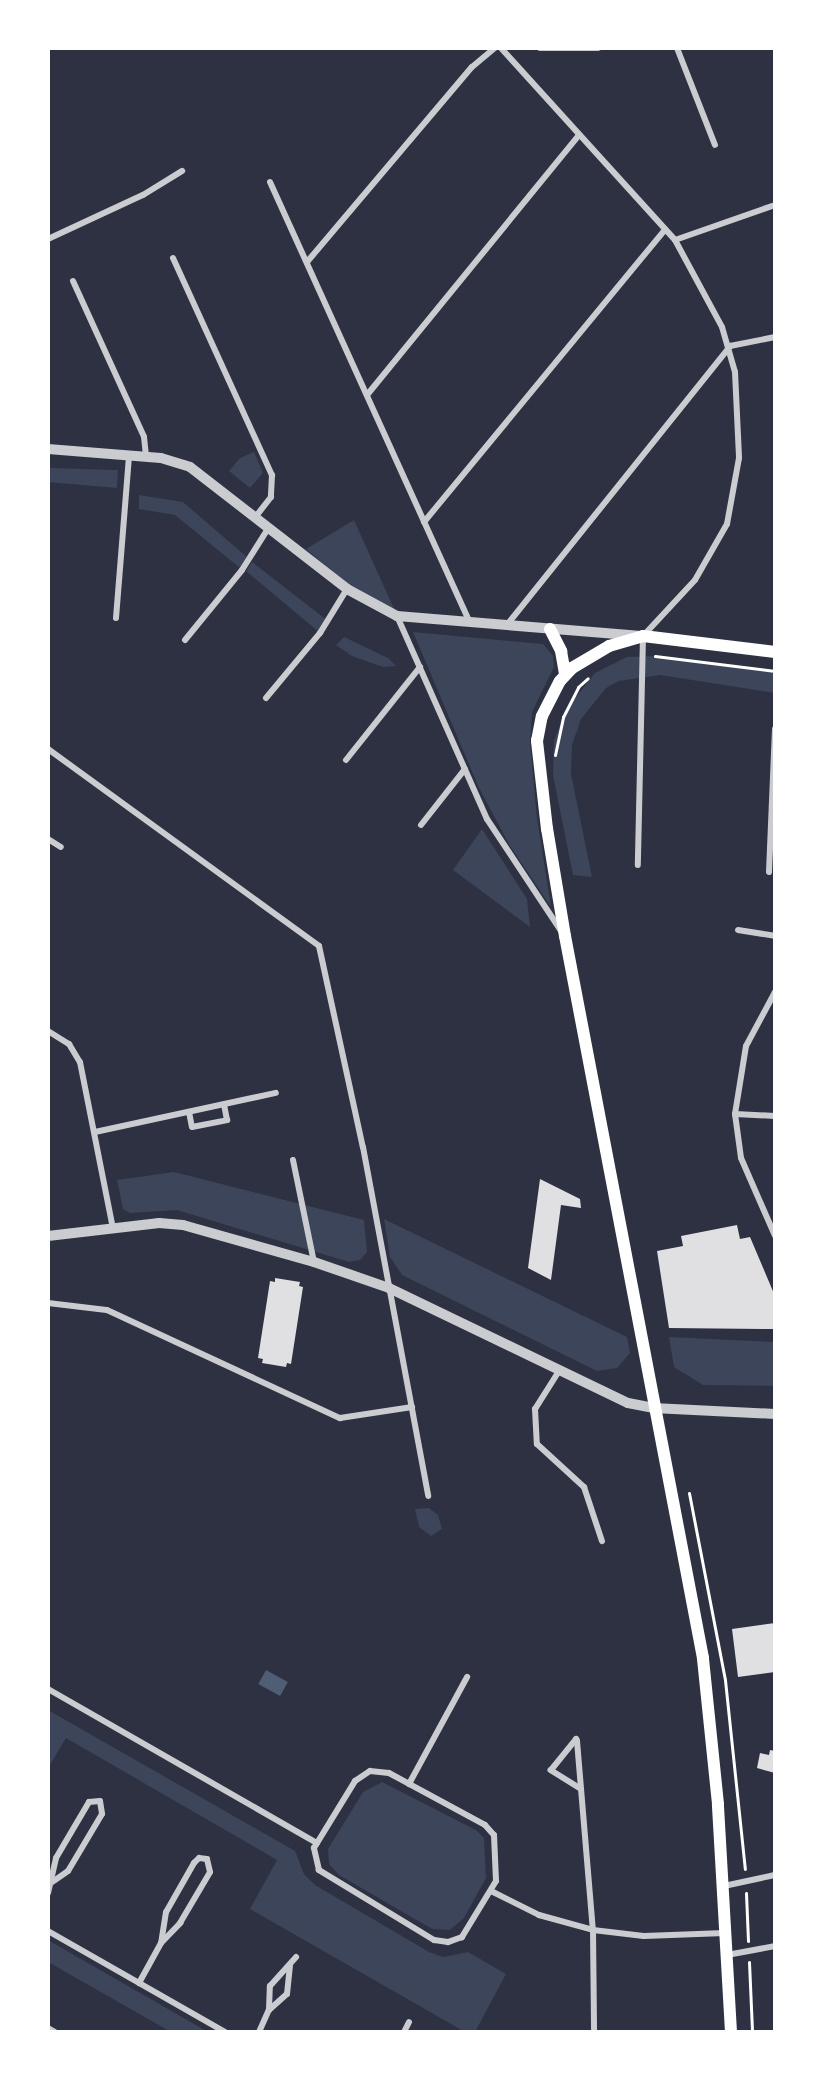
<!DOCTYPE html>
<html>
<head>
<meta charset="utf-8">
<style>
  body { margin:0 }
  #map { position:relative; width:823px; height:2080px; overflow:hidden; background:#2d3142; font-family:Commissioner,sans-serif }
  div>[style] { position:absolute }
  .green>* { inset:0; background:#3c4559 }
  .water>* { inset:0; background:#4f5d75; transform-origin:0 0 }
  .building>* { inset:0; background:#e0e0e3 }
  .path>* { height:3px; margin:-1.5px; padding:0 1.5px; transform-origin:1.5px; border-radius:1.5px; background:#fff }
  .minor>* { height:6px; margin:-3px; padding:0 3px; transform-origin:3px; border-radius:3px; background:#caccd0 }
  .tertiary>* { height:10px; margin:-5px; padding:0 5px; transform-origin:5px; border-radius:5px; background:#caccd0 }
  .secondary>* { height:12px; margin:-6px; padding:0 6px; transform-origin:6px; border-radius:6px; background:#fff }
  span { translate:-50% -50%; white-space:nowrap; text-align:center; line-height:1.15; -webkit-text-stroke:5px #fff; paint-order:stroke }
  .frame { position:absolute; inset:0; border:50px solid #fff; pointer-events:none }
</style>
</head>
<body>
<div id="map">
  <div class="green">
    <div style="clip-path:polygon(254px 452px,263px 473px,250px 488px,229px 471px,240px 458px)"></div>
    <div style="clip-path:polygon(48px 468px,118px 470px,117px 488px,48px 482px)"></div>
    <div style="clip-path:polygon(139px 495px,183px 502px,248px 558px,240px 568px,175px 515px,139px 509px)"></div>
    <div style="clip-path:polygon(354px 520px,396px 613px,359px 594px,306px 549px)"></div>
    <div style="clip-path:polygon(252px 562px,328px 621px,320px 633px,246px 571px)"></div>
    <div style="clip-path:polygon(413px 632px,543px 644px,553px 656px,554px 667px,532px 712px,530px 742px,537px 818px,551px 907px,510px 846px,479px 788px)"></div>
    <div style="clip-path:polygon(344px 637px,388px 658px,396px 666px,383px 667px,352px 656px,336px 645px)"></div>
    <div style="clip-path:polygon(656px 656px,775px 671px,775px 693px,660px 675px,619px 681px,606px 688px,581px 719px,572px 745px,571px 774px,592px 877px,573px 875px,553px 775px,554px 741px,565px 711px,595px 673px,627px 657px)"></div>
    <div style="clip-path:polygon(482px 829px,527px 899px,530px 927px,453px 870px)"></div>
    <div style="clip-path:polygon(174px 1172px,364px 1220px,367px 1252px,360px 1260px,349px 1262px,177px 1210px,130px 1213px,123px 1209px,117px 1180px)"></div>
    <div style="clip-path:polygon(384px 1219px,627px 1337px,630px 1353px,617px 1368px,597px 1371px,402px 1275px,390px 1257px)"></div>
    <div style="clip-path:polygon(669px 1337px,775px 1342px,775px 1386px,703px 1385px,674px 1367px)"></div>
    <div style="clip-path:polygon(429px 1508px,438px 1515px,442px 1529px,431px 1536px,419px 1527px,415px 1509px)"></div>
    <div style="clip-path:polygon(48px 1710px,295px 1851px,304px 1874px,315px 1885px,429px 1952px,443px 1957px,468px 1952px,506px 1974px,475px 2032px,465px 2032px,250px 1909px,277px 1860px,66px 1738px,48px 1768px)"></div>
    <div style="clip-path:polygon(382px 1782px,476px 1830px,484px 1838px,486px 1878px,464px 1918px,450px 1930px,432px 1929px,339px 1875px,329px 1864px,328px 1849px,363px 1792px)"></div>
    <div style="clip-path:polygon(48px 1940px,208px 2032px,171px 2032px,48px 1962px)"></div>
  </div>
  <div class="water">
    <div style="left:266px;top:1670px;width:25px;height:16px;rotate:29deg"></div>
  </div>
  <div class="building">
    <div style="clip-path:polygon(540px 1179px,580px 1199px,581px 1208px,561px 1205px,551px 1280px,528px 1268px)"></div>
    <div style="clip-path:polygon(737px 1225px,740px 1239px,750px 1237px,775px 1296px,775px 1329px,669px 1328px,657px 1251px,683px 1246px,681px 1236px)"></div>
    <div style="clip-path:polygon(275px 1278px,300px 1282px,299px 1286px,303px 1287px,291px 1364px,287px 1363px,286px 1367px,262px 1363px,263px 1359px,258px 1358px,270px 1281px,275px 1282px)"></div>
    <div style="clip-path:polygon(775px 1623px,775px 1672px,738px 1677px,732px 1629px)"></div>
    <div style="clip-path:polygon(770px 1750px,775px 1751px,775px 1773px,757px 1768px,760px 1753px,769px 1755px)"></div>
  </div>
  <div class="path">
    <div style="left:655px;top:656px;width:121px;rotate:7.1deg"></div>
    <div style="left:555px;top:755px;width:39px;rotate:-78deg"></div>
    <div style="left:563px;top:717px;width:34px;rotate:-63deg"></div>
    <div style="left:578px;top:687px;width:13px;rotate:-42deg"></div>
    <div style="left:689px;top:1493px;width:190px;rotate:79.1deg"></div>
    <div style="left:725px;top:1680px;width:190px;rotate:84deg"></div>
    <div style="left:746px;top:1893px;width:48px;rotate:87.6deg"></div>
    <div style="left:749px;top:1962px;width:70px;rotate:87.5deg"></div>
  </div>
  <div class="minor">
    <div style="left:501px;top:48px;width:259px;rotate:47.8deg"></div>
    <div style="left:675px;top:240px;width:99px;rotate:61.6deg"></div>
    <div style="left:722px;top:327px;width:47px;rotate:73.9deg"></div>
    <div style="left:735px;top:372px;width:86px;rotate:87.3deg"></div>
    <div style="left:739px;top:458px;width:67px;rotate:100.3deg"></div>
    <div style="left:727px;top:524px;width:64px;rotate:119.7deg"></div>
    <div style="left:695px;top:580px;width:76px;rotate:132.9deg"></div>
    <div style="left:643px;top:636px;width:229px;rotate:91.3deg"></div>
    <div style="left:540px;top:48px;width:58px"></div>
    <div style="left:677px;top:48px;width:104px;rotate:68.6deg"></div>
    <div style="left:270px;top:182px;width:484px;rotate:65.6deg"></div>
    <div style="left:48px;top:239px;width:105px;rotate:-24.9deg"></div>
    <div style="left:143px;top:195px;width:46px;rotate:-31.6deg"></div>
    <div style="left:675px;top:240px;width:106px;rotate:-19.3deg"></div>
    <div style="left:173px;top:258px;width:239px;rotate:65.5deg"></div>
    <div style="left:272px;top:475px;width:22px;rotate:93deg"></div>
    <div style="left:271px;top:497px;width:24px;rotate:128deg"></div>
    <div style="left:307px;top:262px;width:255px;rotate:-49.8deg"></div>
    <div style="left:472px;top:67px;width:30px;rotate:-40deg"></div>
    <div style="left:73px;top:281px;width:171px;rotate:65.5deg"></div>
    <div style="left:144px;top:437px;width:20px;rotate:84deg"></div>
    <div style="left:367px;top:395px;width:335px;rotate:-50.8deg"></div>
    <div style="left:424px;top:522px;width:379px;rotate:-50.5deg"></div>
    <div style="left:397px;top:616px;width:222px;rotate:66.1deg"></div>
    <div style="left:487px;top:819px;width:134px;rotate:56.5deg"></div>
    <div style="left:116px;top:618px;width:164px;rotate:-85.4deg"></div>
    <div style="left:506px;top:626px;width:359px;rotate:-51.3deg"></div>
    <div style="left:730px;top:346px;width:46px;rotate:-11.3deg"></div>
    <div style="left:185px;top:640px;width:90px;rotate:-50.8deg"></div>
    <div style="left:242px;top:570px;width:51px;rotate:-57.9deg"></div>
    <div style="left:266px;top:698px;width:85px;rotate:-50.3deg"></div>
    <div style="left:320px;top:633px;width:52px;rotate:-58.5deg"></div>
    <div style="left:48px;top:749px;width:335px;rotate:36deg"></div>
    <div style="left:319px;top:946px;width:206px;rotate:77.7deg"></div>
    <div style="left:363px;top:1147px;width:355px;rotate:79.4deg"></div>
    <div style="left:346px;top:760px;width:119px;rotate:-51.5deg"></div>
    <div style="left:421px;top:825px;width:71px;rotate:-51.8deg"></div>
    <div style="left:48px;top:839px;width:15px;rotate:32deg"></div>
    <div style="left:769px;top:872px;width:143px;rotate:-87.6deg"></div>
    <div style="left:738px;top:930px;width:37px;rotate:9deg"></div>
    <div style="left:775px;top:992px;width:61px;rotate:118.2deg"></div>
    <div style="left:746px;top:1046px;width:69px;rotate:99.2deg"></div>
    <div style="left:735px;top:1114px;width:44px;rotate:82.2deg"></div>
    <div style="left:741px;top:1158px;width:85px;rotate:66.4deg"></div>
    <div style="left:48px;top:1031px;width:25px;rotate:32deg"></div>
    <div style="left:69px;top:1044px;width:21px;rotate:59deg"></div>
    <div style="left:80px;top:1062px;width:169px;rotate:78.8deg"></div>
    <div style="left:189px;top:1112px;width:15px;rotate:79deg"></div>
    <div style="left:192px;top:1127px;width:36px;rotate:-11deg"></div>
    <div style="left:227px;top:1120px;width:16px;rotate:-101deg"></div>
    <div style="left:735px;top:1114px;width:40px;rotate:2.9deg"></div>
    <div style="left:95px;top:1132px;width:185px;rotate:-12.2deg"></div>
    <div style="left:293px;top:1160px;width:104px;rotate:78.4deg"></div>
    <div style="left:48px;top:1303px;width:59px;rotate:6.8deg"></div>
    <div style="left:107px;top:1310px;width:257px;rotate:24.9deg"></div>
    <div style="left:340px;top:1418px;width:73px;rotate:-8.7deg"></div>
    <div style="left:559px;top:1371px;width:45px;rotate:122.3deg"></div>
    <div style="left:535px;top:1409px;width:35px;rotate:87deg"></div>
    <div style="left:537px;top:1444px;width:64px;rotate:42.5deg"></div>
    <div style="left:584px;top:1487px;width:57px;rotate:71.6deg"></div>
    <div style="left:48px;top:1689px;width:310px;rotate:29.8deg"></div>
    <div style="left:370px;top:1771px;width:19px;rotate:6deg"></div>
    <div style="left:389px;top:1773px;width:109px;rotate:28.4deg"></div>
    <div style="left:485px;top:1825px;width:13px;rotate:48deg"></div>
    <div style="left:494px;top:1835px;width:46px;rotate:87.5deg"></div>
    <div style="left:496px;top:1881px;width:66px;rotate:121.3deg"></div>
    <div style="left:462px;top:1937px;width:15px;rotate:160deg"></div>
    <div style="left:448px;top:1942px;width:14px;rotate:-172deg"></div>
    <div style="left:434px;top:1940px;width:135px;rotate:-148.7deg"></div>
    <div style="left:319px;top:1870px;width:23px;rotate:-103deg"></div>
    <div style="left:314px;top:1848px;width:79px;rotate:-58.5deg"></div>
    <div style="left:355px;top:1781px;width:18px;rotate:-34deg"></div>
    <div style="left:409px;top:1784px;width:122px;rotate:-61.5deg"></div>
    <div style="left:581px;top:1789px;width:36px;rotate:-148deg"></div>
    <div style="left:551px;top:1770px;width:40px;rotate:-51deg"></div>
    <div style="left:576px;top:1739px;width:2px;rotate:63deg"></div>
    <div style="left:577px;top:1741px;width:190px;rotate:85.2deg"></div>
    <div style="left:593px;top:1930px;width:102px;rotate:89.4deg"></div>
    <div style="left:724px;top:1886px;width:52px;rotate:-12.2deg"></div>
    <div style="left:491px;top:1891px;width:54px;rotate:26.6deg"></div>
    <div style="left:539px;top:1915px;width:56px;rotate:15.5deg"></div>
    <div style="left:593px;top:1930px;width:51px;rotate:6.7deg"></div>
    <div style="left:644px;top:1936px;width:81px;rotate:-2.1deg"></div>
    <div style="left:48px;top:1893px;width:36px;rotate:-77deg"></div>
    <div style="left:56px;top:1858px;width:65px;rotate:-59.5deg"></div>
    <div style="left:89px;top:1802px;width:11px;rotate:-5deg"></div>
    <div style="left:100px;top:1801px;width:13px;rotate:81deg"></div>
    <div style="left:102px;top:1814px;width:66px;rotate:120.8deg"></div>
    <div style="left:68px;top:1871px;width:19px;rotate:145deg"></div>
    <div style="left:48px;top:1931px;width:204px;rotate:29.7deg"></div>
    <div style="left:727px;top:1955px;width:49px;rotate:-10.6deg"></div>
    <div style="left:139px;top:1983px;width:46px;rotate:-61.2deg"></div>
    <div style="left:161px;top:1943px;width:28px;rotate:-46deg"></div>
    <div style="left:180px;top:1923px;width:59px;rotate:-59.5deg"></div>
    <div style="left:210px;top:1872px;width:13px;rotate:-103deg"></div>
    <div style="left:207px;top:1859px;width:8px;rotate:-173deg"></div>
    <div style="left:199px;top:1858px;width:7px;rotate:135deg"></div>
    <div style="left:194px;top:1863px;width:56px;rotate:119.7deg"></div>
    <div style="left:166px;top:1912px;width:31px;rotate:99deg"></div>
    <div style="left:269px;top:2010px;width:24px;rotate:-88deg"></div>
    <div style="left:270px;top:1986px;width:39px;rotate:-48deg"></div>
    <div style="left:48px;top:2028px;width:8px;rotate:30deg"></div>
    <div style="left:259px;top:2032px;width:24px;rotate:-66deg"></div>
    <div style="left:269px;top:2010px;width:24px;rotate:-42deg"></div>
    <div style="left:287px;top:1994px;width:28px;rotate:-84deg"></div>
    <div style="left:404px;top:2032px;width:11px;rotate:-63deg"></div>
  </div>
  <div class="tertiary">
    <div style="left:48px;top:449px;width:113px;rotate:4.6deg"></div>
    <div style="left:161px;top:458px;width:30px;rotate:17deg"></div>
    <div style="left:190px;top:467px;width:199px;rotate:37.8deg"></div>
    <div style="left:347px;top:589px;width:57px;rotate:28.4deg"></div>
    <div style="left:397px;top:616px;width:245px;rotate:4.7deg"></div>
    <div style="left:48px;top:1236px;width:112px;rotate:-6.7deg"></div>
    <div style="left:159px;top:1223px;width:24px;rotate:5deg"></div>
    <div style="left:183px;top:1225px;width:136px;rotate:15.8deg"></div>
    <div style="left:314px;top:1262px;width:79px;rotate:19.1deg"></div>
    <div style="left:389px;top:1288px;width:265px;rotate:25.7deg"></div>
    <div style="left:628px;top:1403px;width:25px;rotate:11deg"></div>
    <div style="left:653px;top:1408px;width:122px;rotate:2.8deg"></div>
  </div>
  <div class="secondary">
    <div style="left:550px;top:629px;width:25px;rotate:63deg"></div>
    <div style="left:561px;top:651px;width:23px;rotate:80deg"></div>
    <div style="left:731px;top:2032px;width:228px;rotate:-93.3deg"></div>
    <div style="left:718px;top:1804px;width:147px;rotate:-95.9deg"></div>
    <div style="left:703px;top:1658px;width:735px;rotate:-100.82deg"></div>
    <div style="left:565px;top:936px;width:109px;rotate:-99.5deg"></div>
    <div style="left:547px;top:829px;width:89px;rotate:-96.5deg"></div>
    <div style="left:537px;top:741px;width:25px;rotate:-79deg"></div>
    <div style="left:542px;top:716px;width:39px;rotate:-63deg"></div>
    <div style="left:560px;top:681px;width:18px;rotate:-47deg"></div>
    <div style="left:572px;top:668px;width:43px;rotate:-30.7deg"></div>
    <div style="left:609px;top:646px;width:35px;rotate:-16deg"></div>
    <div style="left:643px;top:636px;width:133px;rotate:6.9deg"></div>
  </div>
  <div class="frame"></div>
</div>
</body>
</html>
